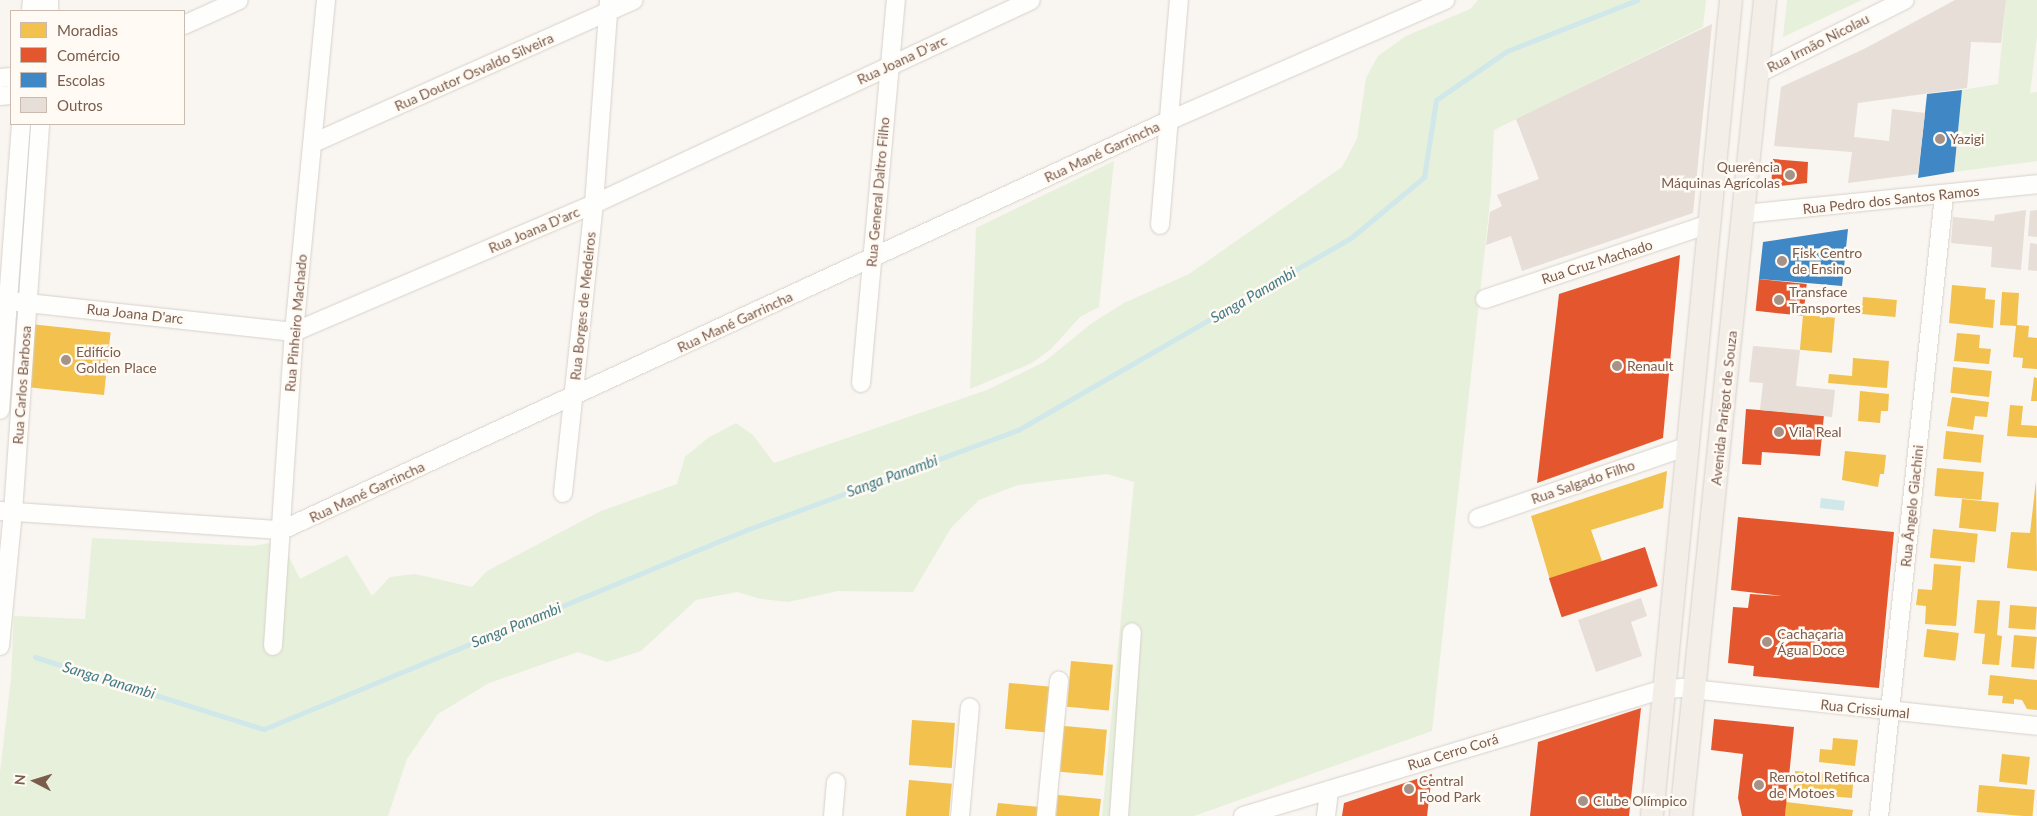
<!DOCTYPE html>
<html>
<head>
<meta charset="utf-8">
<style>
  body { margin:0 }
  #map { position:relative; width:2037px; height:816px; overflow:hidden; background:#f9f5f0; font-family:Lato,sans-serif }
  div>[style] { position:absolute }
  .green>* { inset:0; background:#e7f0db }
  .water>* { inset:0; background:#d0e8ea; transform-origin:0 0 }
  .homes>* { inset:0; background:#f2c14e; transform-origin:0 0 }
  .shops>* { inset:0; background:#e4572e; transform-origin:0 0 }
  .schools>* { inset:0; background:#3f88c5 }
  .stream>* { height:5px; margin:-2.5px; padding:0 2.5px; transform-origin:2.5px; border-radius:2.5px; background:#d0e8ea }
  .building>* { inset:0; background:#e6ded7 }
  .roads { filter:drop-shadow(0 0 1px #d7d1cb) drop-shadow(0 0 1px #d7d1cb) }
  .minor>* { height:18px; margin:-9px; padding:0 9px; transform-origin:9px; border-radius:9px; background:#fefefd }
  .major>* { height:22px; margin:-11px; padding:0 11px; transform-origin:11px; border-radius:11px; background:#f3eee8 }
  .dots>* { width:14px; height:14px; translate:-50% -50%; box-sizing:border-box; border:2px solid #fffaf3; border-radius:50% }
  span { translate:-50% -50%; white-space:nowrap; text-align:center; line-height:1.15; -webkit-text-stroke:5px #fffaf3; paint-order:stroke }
  .street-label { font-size:14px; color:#7a5c4d }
  .poi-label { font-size:14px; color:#7a5c4d }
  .left { translate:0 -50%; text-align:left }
  .right { translate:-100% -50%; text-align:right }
  .water-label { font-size:15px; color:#437c86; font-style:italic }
  .legend { position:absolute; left:10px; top:10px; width:175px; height:115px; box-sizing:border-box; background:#fffaf3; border:1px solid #cabbb1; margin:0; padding:6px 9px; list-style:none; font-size:15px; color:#7a5c4d }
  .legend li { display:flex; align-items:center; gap:10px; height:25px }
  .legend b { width:25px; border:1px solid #cabbb1 }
  .north { position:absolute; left:10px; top:756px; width:50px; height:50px; -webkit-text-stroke:4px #fffaf3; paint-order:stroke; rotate:275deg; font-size:14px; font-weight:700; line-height:20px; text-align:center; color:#7a5c4d }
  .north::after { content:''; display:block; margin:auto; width:18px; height:22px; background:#7a5c4d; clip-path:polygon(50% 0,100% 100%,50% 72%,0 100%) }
</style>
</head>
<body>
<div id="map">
  <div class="green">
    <div style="clip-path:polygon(1478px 0,1706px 0,1703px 27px,1494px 130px,1491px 193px,1432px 731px,1194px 816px,1102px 816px,1134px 482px,1107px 474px,1018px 485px,979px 500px,951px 528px,913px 592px,838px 591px,788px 602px,761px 599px,737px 592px,696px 600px,641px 651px,607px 662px,578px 652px,489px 683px,438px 714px,407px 759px,388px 816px,0 816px,0 772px,11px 679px,14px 616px,85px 619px,92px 538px,253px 546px,281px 541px,300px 579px,347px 555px,372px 596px,390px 577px,415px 574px,472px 587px,487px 571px,601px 511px,677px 484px,685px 457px,708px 438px,736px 423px,753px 435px,774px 463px,987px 390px,1044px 362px,1092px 323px,1124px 303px,1189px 274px,1342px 167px,1357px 139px,1366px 78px,1378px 56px,1406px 36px,1470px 9px)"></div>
    <div style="clip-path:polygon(1787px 0,1862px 0,1783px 37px)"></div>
    <div style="clip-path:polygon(2006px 0,2037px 0,2037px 36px,2030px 93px,2037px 92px,2037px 161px,1954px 172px,1962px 90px,1998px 84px)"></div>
    <div style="clip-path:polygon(1114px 161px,1099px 307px,1080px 317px,1051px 349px,1032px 363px,970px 389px,976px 228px)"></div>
  </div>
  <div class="water">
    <div style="left:1821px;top:498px;width:24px;height:10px;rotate:7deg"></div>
  </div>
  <div class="homes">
    <div style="clip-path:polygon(1952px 285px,1986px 288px,1985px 299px,1995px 300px,1993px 328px,1949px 323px)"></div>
    <div style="clip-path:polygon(2002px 292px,2019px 293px,2017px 325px,2029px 326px,2028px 337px,2037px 338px,2037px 369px,2022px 368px,2023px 358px,2013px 357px,2016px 326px,2000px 325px)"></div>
    <div style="left:1863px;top:297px;width:34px;height:17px;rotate:5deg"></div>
    <div style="left:1803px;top:315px;width:32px;height:35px;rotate:5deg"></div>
    <div style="left:30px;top:324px;width:81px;height:63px;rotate:6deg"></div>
    <div style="clip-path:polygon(1957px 333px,1980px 335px,1979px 348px,1991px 349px,1989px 364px,1954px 361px)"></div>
    <div style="clip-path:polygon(1853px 358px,1889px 361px,1887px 388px,1828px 383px,1829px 374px,1852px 376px)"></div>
    <div style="left:1953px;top:367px;width:39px;height:26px;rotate:6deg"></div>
    <div style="clip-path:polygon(2034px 377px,2037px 378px,2037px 401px,2031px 401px)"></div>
    <div style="clip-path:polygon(1860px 391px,1889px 394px,1888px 411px,1881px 411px,1880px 423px,1858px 421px)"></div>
    <div style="clip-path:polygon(1952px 397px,1989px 402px,1987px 417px,1975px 416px,1973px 430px,1947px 426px)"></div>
    <div style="clip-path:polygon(2010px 405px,2023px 406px,2021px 425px,2037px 426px,2037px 438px,2007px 436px)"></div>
    <div style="left:1946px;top:431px;width:38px;height:28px;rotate:6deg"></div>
    <div style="clip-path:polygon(1845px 451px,1886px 455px,1884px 474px,1880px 474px,1878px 487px,1842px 480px)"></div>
    <div style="left:1937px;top:468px;width:47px;height:28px;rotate:5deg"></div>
    <div style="clip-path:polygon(1667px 471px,1663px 508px,1591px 530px,1602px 561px,1550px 580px,1531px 516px)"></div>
    <div style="clip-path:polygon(2036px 481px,2037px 571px,2007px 568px,2011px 532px,2030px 533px)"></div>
    <div style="left:1962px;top:499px;width:37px;height:29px;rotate:6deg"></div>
    <div style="left:1933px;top:529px;width:45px;height:29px;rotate:6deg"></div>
    <div style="clip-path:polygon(1934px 564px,1961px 566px,1956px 626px,1925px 624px,1926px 606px,1916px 605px,1918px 589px,1932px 590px)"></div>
    <div style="clip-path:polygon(1977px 600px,2000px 601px,1997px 635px,2002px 636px,1999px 665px,1982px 664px,1985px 634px,1974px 633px)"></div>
    <div style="left:2010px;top:605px;width:27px;height:23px;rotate:4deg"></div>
    <div style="left:1927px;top:629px;width:32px;height:28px;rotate:7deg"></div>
    <div style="left:2014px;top:635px;width:23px;height:32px;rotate:5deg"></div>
    <div style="left:1071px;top:661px;width:42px;height:46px;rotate:5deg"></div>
    <div style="clip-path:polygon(1990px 675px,2037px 680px,2037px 710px,2027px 709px,2022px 700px,2014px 699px,2014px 704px,2002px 703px,2003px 696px,1988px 695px)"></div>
    <div style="left:1009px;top:683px;width:42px;height:46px;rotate:5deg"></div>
    <div style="left:912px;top:720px;width:43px;height:45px;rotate:4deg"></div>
    <div style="left:1064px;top:726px;width:43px;height:46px;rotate:5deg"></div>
    <div style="clip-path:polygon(1833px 738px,1858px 740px,1855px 766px,1819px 762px,1820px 749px,1832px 750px)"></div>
    <div style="left:2002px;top:754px;width:28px;height:28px;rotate:6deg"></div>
    <div style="left:1795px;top:771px;width:59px;height:22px;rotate:5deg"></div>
    <div style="left:909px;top:780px;width:43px;height:36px;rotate:5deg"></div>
    <div style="left:1979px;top:785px;width:56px;height:27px;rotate:5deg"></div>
    <div style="clip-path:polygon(1058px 795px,1101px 799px,1099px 816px,1056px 816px)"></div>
    <div style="clip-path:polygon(1786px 802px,1853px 810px,1852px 816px,1785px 816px)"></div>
    <div style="clip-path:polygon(998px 803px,1040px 807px,1040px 816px,996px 816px)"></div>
  </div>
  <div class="shops">
    <div style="clip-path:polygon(1773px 159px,1808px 162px,1807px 183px,1771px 187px)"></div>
    <div style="clip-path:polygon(1680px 255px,1663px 438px,1537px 483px,1559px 294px)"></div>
    <div style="left:1759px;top:279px;width:48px;height:32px;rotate:6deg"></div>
    <div style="clip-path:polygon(1746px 409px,1824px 415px,1820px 456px,1762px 452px,1761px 465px,1742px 464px)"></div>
    <div style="clip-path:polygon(1738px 517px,1894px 532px,1879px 688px,1753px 676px,1754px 666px,1728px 663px,1733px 607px,1748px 608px,1750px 594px,1782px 596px,1731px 590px)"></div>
    <div style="left:1645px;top:547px;width:41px;height:101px;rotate:72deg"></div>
    <div style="clip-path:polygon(1641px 708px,1629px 816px,1530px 816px,1538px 742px)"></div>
    <div style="clip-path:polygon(1714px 719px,1794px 727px,1785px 816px,1742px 816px,1738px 798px,1743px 754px,1711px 750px)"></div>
    <div style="clip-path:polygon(1432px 774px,1427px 816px,1342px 816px,1344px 803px)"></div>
  </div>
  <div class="schools">
    <div style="clip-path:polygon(1962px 90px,1954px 172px,1918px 178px,1927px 94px)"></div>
    <div style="clip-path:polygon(1848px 229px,1842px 286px,1759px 279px,1763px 242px)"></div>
  </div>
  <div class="stream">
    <div style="left:35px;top:657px;width:240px;rotate:17.5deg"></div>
    <div style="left:264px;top:729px;width:521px;rotate:-22.43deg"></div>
    <div style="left:746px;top:530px;width:290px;rotate:-20.2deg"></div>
    <div style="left:1018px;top:430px;width:386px;rotate:-30deg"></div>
    <div style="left:1352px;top:237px;width:94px;rotate:-39.8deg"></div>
    <div style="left:1424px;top:177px;width:78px;rotate:-81.1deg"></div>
    <div style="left:1436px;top:100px;width:86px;rotate:-34.6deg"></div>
    <div style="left:1507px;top:51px;width:140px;rotate:-21.4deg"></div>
  </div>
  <div class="building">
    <div style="clip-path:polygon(1955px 0,2006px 0,2001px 43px,1971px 42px,1967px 88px,1858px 103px,1854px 137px,1889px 141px,1892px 109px,1925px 113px,1918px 174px,1848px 183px,1852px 152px,1774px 146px,1781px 87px,1864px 49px)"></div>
    <div style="clip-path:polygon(1712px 24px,1693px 213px,1522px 271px,1511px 236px,1486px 245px,1490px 212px,1502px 206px,1497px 195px,1539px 179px,1516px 119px)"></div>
    <div style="clip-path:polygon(2026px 210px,2021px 270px,1991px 267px,1992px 247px,1951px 243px,1953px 217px,1994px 221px,1995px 215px)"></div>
    <div style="clip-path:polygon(2037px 210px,2037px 237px,2028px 236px,2030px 211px)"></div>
    <div style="clip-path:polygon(2030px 243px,2037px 244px,2037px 271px,2028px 270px)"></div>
    <div style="clip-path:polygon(1753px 346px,1800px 350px,1796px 386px,1835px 390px,1832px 417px,1760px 410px,1763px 383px,1749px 382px)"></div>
    <div style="clip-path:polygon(1641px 598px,1647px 616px,1631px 622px,1642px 656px,1596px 672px,1578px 620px)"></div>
  </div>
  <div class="roads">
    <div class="minor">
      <div style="left:31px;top:11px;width:11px;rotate:-85deg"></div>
      <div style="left:49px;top:11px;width:11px;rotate:-90deg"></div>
      <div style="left:184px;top:25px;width:60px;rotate:-24.4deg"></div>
      <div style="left:1759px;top:73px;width:163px;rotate:-26.6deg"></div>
      <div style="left:0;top:78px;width:11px;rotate:-5deg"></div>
      <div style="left:0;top:96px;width:11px;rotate:-5deg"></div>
      <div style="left:313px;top:143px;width:351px;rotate:-24deg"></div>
      <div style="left:1744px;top:214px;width:295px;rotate:-5.8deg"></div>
      <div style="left:1160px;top:225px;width:226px;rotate:-85.2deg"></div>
      <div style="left:1485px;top:299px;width:236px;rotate:-18.5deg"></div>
      <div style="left:0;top:300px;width:296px;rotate:6.2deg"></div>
      <div style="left:294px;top:332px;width:326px;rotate:-23.1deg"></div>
      <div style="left:594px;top:204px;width:482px;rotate:-25deg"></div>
      <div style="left:861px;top:383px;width:385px;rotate:-84.8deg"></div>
      <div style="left:0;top:410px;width:287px;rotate:-85.8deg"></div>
      <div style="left:563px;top:493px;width:291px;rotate:-83.9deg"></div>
      <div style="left:594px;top:204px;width:205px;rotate:-85.8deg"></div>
      <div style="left:0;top:511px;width:283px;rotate:3.9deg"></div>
      <div style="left:282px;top:530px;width:974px;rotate:-24.78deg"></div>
      <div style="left:1166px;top:122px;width:305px;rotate:-23.6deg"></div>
      <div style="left:1478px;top:518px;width:222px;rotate:-18.9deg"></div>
      <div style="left:0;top:646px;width:135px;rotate:-84.5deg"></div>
      <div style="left:13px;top:512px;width:389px;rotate:-86deg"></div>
      <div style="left:273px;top:646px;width:315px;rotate:-86.2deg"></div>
      <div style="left:294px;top:332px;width:334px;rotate:-84.5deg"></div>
      <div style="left:833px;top:816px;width:34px;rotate:-85deg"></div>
      <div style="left:960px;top:816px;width:109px;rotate:-84.8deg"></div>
      <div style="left:1046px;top:816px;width:136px;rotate:-84.5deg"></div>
      <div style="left:1119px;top:816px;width:184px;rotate:-86deg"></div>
      <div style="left:1243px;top:816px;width:440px;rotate:-16.8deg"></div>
      <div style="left:1664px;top:689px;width:18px;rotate:-3deg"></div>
      <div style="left:1682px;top:688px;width:357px;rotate:6.1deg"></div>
      <div style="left:1326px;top:816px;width:26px;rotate:-83deg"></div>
      <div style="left:1879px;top:816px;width:624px;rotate:-84.02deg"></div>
    </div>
    <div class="major">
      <div style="left:1652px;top:816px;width:820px;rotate:-84.47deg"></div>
      <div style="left:1681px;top:816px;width:820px;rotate:-84.12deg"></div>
    </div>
  </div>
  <div class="dots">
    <div style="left:1940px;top:139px;background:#a69286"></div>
    <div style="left:1790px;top:175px;background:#a69286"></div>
    <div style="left:1782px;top:261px;background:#a69286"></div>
    <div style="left:1779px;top:300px;background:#a69286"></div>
    <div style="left:66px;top:360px;background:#a69286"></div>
    <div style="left:1617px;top:366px;background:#a69286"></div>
    <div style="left:1779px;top:432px;background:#a69286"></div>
    <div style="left:1767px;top:642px;background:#a69286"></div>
    <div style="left:1759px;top:785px;background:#a69286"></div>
    <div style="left:1409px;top:789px;background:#a69286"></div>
    <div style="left:1583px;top:801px;background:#a69286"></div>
  </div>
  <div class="street-label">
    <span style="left:1818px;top:43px;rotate:-27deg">Rua Irmão Nicolau</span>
    <span style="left:902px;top:60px;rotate:-25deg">Rua Joana D'arc</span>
    <span style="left:474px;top:72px;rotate:-24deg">Rua Doutor Osvaldo Silveira</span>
    <span style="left:1102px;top:152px;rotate:-25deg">Rua Mané Garrincha</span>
    <span style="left:878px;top:192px;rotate:-85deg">Rua General Daltro Filho</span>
    <span style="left:1891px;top:200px;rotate:-6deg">Rua Pedro dos Santos Ramos</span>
    <span style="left:534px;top:230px;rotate:-23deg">Rua Joana D'arc</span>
    <span style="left:1597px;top:262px;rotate:-18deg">Rua Cruz Machado</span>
    <span style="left:583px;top:306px;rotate:-84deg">Rua Borges de Medeiros</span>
    <span style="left:135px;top:314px;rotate:6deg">Rua Joana D'arc</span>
    <span style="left:735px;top:322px;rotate:-25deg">Rua Mané Garrincha</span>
    <span style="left:296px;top:323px;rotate:-85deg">Rua Pinheiro Machado</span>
    <span style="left:22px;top:385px;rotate:-86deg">Rua Carlos Barbosa</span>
    <span style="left:1724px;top:408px;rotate:-84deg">Avenida Parigot de Souza</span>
    <span style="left:1583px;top:482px;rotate:-19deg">Rua Salgado Filho</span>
    <span style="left:367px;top:492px;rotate:-25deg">Rua Mané Garrincha</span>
    <span style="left:1912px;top:506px;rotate:-84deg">Rua Ângelo Giachini</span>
    <span style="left:1865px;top:709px;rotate:6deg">Rua Crissiumal</span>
    <span style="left:1453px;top:752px;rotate:-17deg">Rua Cerro Corá</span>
  </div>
  <div class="poi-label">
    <span class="left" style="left:1950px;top:139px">Yazigi</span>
    <span class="right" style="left:1780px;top:175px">Querência<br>Máquinas Agrícolas</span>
    <span class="left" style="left:1792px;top:261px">Fisk Centro<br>de Ensino</span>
    <span class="left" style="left:1789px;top:300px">Transface<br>Transportes</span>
    <span class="left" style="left:76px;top:360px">Edifício<br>Golden Place</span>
    <span class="left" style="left:1627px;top:366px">Renault</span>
    <span class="left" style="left:1789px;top:432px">Vila Real</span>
    <span class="left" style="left:1777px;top:642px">Cachaçaria<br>Água Doce</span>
    <span class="left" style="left:1769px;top:785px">Remotol Retifica<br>de Motoes</span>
    <span class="left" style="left:1419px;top:789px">Central<br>Food Park</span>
    <span class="left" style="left:1593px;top:801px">Clube Olímpico</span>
  </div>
  <div class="water-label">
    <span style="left:1253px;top:295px;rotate:-30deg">Sanga Panambi</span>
    <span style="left:892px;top:476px;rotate:-20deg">Sanga Panambi</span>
    <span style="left:516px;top:625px;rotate:-22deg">Sanga Panambi</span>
    <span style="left:109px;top:680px;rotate:17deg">Sanga Panambi</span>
  </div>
  <ul class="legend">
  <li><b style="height:14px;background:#f2c14e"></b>Moradias</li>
  <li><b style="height:14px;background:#e4572e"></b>Comércio</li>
  <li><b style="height:14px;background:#3f88c5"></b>Escolas</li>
  <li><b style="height:14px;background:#e6ded7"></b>Outros</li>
  </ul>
  <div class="north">N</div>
</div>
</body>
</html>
